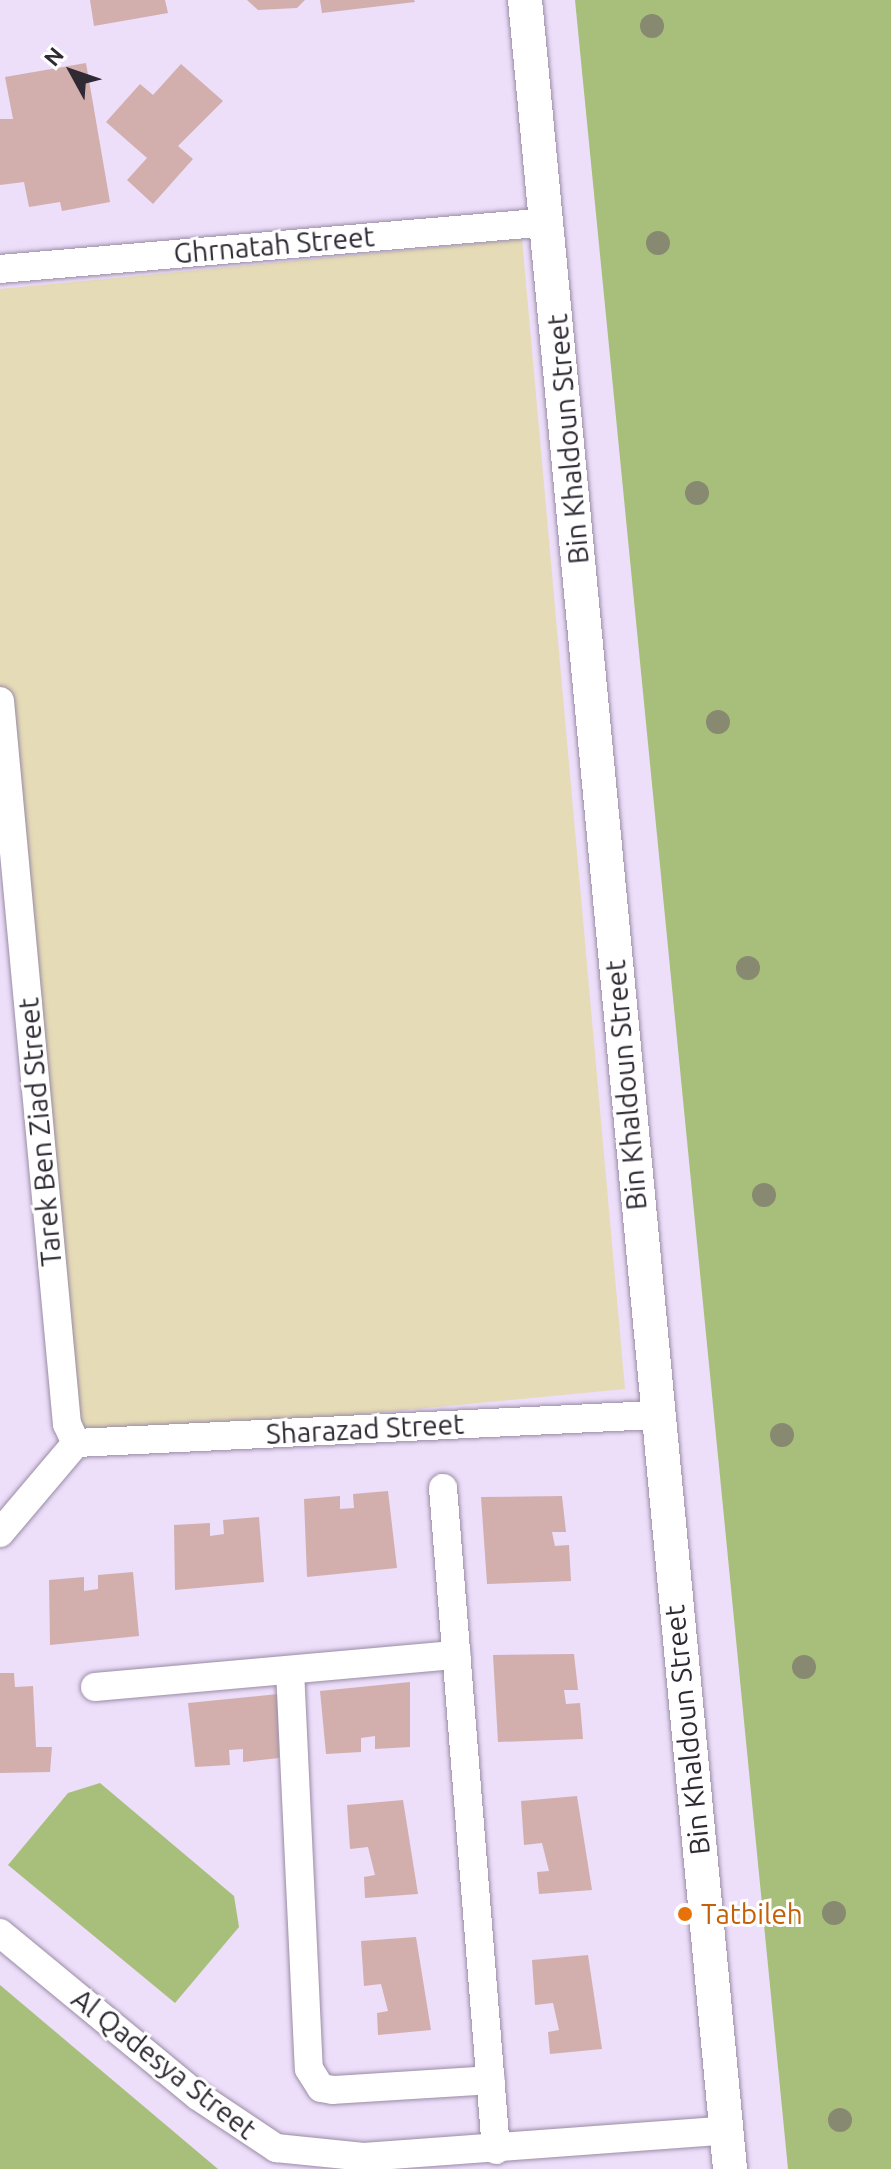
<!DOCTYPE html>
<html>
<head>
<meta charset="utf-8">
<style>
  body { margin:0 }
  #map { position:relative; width:891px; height:2169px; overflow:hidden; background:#eddefa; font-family:Ubuntu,sans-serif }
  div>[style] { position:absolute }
  .green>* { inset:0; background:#a8bf7b }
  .sand>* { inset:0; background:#e5dbb6 }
  .building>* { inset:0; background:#d2afad }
  .roads { filter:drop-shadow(0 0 2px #9a8ca5) drop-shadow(0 0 2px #9a8ca5) }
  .minor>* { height:28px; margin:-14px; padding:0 14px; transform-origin:14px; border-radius:14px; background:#fff }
  .tertiary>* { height:34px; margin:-17px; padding:0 17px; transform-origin:17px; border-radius:17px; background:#fff }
  .trees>* { width:24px; height:24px; margin:-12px; border-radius:50%; background:#878a70 }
  .dots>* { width:22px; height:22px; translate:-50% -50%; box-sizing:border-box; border:4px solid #fff; border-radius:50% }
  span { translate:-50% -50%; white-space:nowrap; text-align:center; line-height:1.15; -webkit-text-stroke:6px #fff; paint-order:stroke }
  .street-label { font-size:28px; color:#2f2a34 }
  .food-label { font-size:28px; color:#c56008 }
  .left { translate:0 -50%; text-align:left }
  .north { position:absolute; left:32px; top:32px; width:80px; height:80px; -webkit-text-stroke:6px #fff; paint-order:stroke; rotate:310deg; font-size:22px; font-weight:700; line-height:32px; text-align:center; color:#2f2a34 }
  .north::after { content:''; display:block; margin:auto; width:28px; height:36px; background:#2f2a34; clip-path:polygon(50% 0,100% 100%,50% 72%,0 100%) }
</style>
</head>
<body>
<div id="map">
  <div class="green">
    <div style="clip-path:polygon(575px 0,891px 0,891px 2169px,788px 2169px)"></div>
    <div style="clip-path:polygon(100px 1783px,234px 1896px,239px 1927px,175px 2003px,8px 1865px,68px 1793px)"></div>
    <div style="clip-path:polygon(0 1985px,218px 2169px,0 2169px)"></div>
  </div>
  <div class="sand">
    <div style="clip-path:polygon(522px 239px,625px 1389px,59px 1443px,0 787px,0 289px)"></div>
  </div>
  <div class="building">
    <div style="clip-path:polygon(90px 0,165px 0,168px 13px,94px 26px)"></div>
    <div style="clip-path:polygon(247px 0,305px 0,297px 8px,258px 10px)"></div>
    <div style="clip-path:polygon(320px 0,414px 0,415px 2px,322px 13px)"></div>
    <div style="clip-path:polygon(86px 63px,110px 202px,62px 211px,60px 202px,29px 207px,24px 182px,0 185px,0 119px,13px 119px,5px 77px)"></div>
    <div style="clip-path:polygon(181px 64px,223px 101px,178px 146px,193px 159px,153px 204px,127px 180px,147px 158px,106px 122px,140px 84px,153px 95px)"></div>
    <div style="clip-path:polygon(388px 1491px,397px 1568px,307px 1577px,304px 1499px,340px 1496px,340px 1509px,354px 1508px,353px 1494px)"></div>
    <div style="clip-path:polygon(562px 1496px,566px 1532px,552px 1532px,555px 1546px,569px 1545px,571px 1581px,487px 1584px,481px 1497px)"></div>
    <div style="clip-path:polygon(259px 1517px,264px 1582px,175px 1590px,174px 1525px,210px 1523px,210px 1536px,224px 1534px,223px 1520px)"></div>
    <div style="clip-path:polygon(133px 1572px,139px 1636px,50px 1645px,49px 1580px,84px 1577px,84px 1591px,98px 1589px,98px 1575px)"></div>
    <div style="clip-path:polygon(574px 1654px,578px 1690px,564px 1690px,566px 1704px,580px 1703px,583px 1739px,498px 1742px,493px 1655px)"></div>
    <div style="clip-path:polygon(0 1673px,14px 1673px,15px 1687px,33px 1686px,36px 1747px,52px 1747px,50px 1772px,0 1773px)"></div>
    <div style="clip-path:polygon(410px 1682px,410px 1747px,375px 1749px,375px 1736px,361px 1738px,361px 1752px,326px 1754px,320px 1691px)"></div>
    <div style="clip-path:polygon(278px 1694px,279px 1758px,243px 1762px,243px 1749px,229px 1750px,230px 1765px,195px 1767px,188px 1703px)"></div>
    <div style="clip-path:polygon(577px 1796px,592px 1890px,539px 1894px,537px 1872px,549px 1871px,542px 1843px,524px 1845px,521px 1801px)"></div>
    <div style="clip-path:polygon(403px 1800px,418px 1894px,365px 1898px,364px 1877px,375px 1875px,368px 1847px,350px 1849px,347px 1805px)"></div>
    <div style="clip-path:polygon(416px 1937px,431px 2030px,378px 2035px,377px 2013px,388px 2011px,381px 1984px,364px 1986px,361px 1941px)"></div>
    <div style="clip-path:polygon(588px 1955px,602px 2049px,550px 2054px,548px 2032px,559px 2030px,553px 2003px,535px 2005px,532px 1960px)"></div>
  </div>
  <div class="roads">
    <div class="minor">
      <div style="left:0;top:269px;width:551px;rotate:-4.89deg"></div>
      <div style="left:0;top:701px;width:726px;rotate:84.71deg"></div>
      <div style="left:67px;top:1424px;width:21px;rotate:65deg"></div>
      <div style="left:76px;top:1443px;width:580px;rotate:-2.77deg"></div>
      <div style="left:443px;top:1488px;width:664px;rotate:85.42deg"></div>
      <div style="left:0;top:1533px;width:118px;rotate:-49.8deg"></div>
      <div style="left:290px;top:1670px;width:399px;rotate:87.3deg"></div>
      <div style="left:309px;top:2069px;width:22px;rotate:58deg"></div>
      <div style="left:321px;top:2088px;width:12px;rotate:9deg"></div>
      <div style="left:333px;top:2090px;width:158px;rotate:-3.6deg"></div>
      <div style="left:95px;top:1687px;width:363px;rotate:-5.1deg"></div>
      <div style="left:0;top:1933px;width:256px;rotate:39.5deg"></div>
      <div style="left:198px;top:2096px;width:94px;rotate:33.7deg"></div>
      <div style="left:276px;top:2148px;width:88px;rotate:5.8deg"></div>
      <div style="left:364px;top:2157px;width:365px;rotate:-4.2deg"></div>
    </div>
    <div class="tertiary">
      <div style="left:525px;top:0;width:2179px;rotate:84.6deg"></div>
    </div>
  </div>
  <div class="trees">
    <div style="left:652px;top:26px"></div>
    <div style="left:658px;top:243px"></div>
    <div style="left:697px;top:493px"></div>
    <div style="left:718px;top:722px"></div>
    <div style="left:748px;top:968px"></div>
    <div style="left:764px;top:1195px"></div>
    <div style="left:782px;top:1435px"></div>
    <div style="left:804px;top:1667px"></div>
    <div style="left:834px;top:1913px"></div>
    <div style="left:840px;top:2120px"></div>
  </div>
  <div class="dots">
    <div style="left:685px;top:1914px;background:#e8710a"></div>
  </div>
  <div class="street-label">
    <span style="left:274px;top:245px;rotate:-5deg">Ghrnatah Street</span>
    <span style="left:568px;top:439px;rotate:-95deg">Bin Khaldoun Street</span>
    <span style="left:626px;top:1085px;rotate:-95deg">Bin Khaldoun Street</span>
    <span style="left:40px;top:1132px;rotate:-95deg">Tarek Ben Ziad Street</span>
    <span style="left:365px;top:1429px;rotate:-3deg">Sharazad Street</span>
    <span style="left:687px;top:1730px;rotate:-96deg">Bin Khaldoun Street</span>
    <span style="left:164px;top:2064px;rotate:38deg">Al Qadesya Street</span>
  </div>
  <div class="food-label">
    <span class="left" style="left:701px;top:1914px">Tatbileh</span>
  </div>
  <div class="north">N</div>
</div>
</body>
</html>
